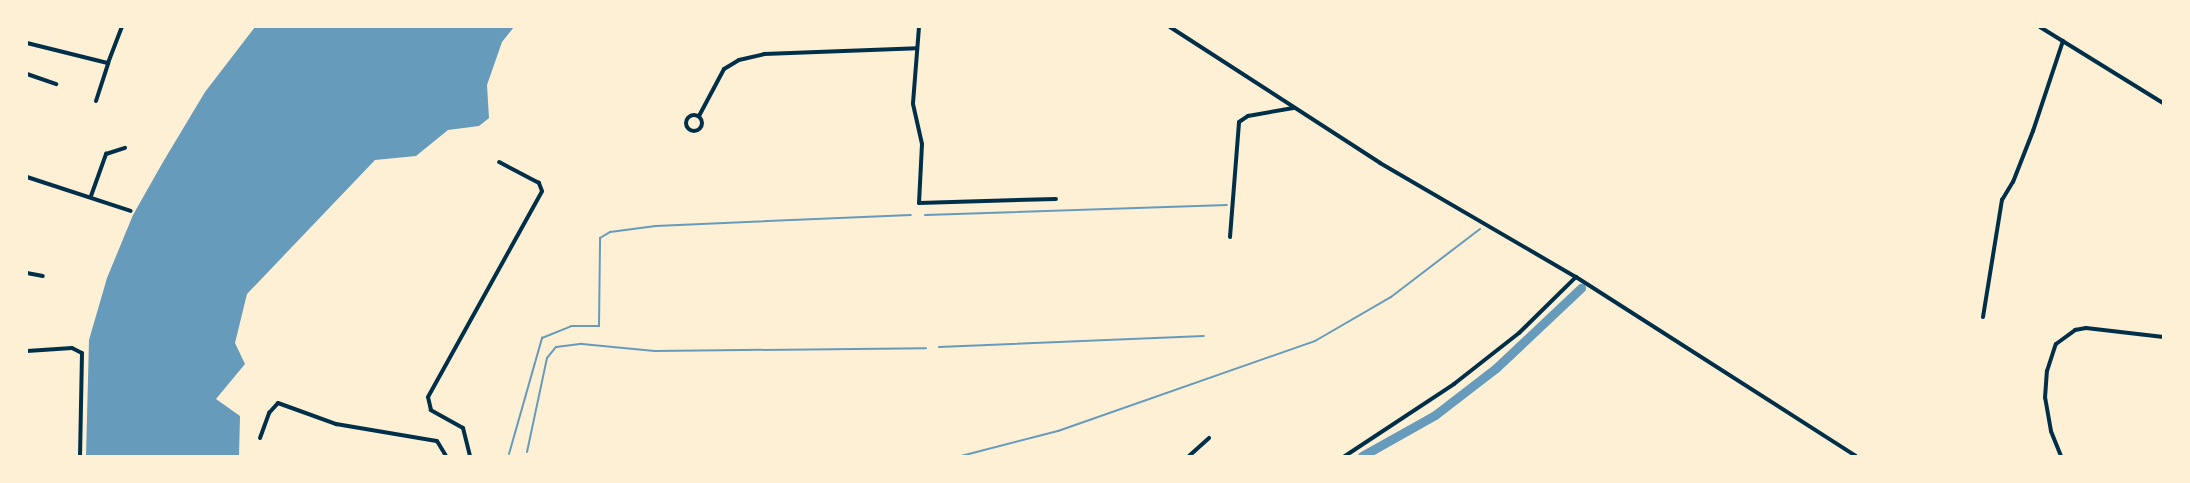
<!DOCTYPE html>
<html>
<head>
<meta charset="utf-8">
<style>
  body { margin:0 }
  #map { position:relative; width:2190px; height:483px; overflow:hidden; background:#fdf0d5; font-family:Cabin,sans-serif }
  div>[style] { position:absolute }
  .water>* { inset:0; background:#669bbc }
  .stream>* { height:2px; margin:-1px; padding:0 1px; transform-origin:1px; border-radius:1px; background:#669bbc }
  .canal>* { height:9px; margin:-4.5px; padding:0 4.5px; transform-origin:4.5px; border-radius:4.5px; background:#669bbc }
  .minor>* { height:4px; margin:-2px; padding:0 2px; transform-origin:2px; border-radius:2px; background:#003049 }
  .minor>.ring { margin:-2px; padding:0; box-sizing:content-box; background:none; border:4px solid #003049; border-radius:50% }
  span { translate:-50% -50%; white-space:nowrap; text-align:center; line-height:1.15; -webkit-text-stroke:5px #fdf0d5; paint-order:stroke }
  .frame { position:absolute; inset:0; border:28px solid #fdf0d5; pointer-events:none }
</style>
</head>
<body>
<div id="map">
  <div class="water">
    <div style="clip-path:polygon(255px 27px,514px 27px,502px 42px,487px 85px,489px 118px,479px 126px,448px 130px,416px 156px,375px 160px,247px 294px,235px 343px,245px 364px,216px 399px,240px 416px,239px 456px,86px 456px,89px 340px,107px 278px,133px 215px,163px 162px,205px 92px)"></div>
  </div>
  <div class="stream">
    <div style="left:925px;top:215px;width:302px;rotate:-1.9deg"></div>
    <div style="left:939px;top:347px;width:265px;rotate:-2.4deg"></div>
    <div style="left:527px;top:452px;width:96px;rotate:-78deg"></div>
    <div style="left:547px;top:358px;width:14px;rotate:-51deg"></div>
    <div style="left:556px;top:347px;width:26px;rotate:-7deg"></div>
    <div style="left:582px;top:344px;width:73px;rotate:5.5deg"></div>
    <div style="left:655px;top:351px;width:271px;rotate:-0.6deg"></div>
    <div style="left:509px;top:454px;width:121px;rotate:-74.1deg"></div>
    <div style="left:542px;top:338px;width:31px;rotate:-22deg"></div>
    <div style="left:571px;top:326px;width:28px"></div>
    <div style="left:599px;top:326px;width:88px;rotate:-89.3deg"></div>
    <div style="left:600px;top:238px;width:12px;rotate:-31deg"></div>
    <div style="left:610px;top:232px;width:46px;rotate:-7.4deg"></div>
    <div style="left:656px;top:226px;width:255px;rotate:-2.5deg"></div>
    <div style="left:961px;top:456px;width:100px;rotate:-14.5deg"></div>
    <div style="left:1058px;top:431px;width:272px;rotate:-19.3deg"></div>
    <div style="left:1315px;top:341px;width:88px;rotate:-30.1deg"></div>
    <div style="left:1391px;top:297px;width:112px;rotate:-37.4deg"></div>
  </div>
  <div class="canal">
    <div style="left:1362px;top:456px;width:84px;rotate:-29.3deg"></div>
    <div style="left:1435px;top:415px;width:77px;rotate:-37.6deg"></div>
    <div style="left:1496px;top:368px;width:117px;rotate:-43.3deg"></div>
  </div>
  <div class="minor">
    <div style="left:919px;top:27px;width:77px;rotate:94.5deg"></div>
    <div style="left:913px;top:104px;width:41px;rotate:77.3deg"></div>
    <div style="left:922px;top:144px;width:59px;rotate:92.9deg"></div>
    <div style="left:919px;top:203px;width:137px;rotate:-1.7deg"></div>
    <div style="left:1170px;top:27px;width:250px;rotate:32.9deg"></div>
    <div style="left:1380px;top:163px;width:227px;rotate:30.2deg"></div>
    <div style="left:1576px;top:277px;width:332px;rotate:32.6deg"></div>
    <div style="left:2040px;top:27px;width:145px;rotate:31.7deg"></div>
    <div style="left:27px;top:43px;width:83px;rotate:13.9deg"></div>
    <div style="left:108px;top:63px;width:39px;rotate:-69deg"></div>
    <div style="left:27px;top:74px;width:31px;rotate:19deg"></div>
    <div style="left:96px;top:101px;width:40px;rotate:-72deg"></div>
    <div class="ring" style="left:686px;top:115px;width:12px;height:12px"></div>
    <div style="left:699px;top:116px;width:53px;rotate:-62deg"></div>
    <div style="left:724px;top:69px;width:17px;rotate:-31deg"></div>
    <div style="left:739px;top:60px;width:26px;rotate:-13deg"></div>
    <div style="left:764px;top:54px;width:153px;rotate:-2.2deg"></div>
    <div style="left:27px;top:177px;width:109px;rotate:18.1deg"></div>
    <div style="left:91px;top:196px;width:45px;rotate:-70.3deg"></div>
    <div style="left:106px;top:154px;width:20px;rotate:-18deg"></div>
    <div style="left:1230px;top:237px;width:115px;rotate:-85.5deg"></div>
    <div style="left:1239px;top:122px;width:11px;rotate:-34deg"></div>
    <div style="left:1248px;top:116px;width:46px;rotate:-10.1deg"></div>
    <div style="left:27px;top:273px;width:16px;rotate:11deg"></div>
    <div style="left:1983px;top:317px;width:119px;rotate:-80.8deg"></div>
    <div style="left:2002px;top:200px;width:21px;rotate:-59deg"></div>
    <div style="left:2013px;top:182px;width:55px;rotate:-68.6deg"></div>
    <div style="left:2033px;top:131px;width:95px;rotate:-71.6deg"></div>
    <div style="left:27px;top:351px;width:45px;rotate:-3.8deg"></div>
    <div style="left:72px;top:348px;width:11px;rotate:27deg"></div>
    <div style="left:82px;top:353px;width:103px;rotate:91.1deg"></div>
    <div style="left:260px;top:438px;width:27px;rotate:-70deg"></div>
    <div style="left:269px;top:413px;width:13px;rotate:-48deg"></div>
    <div style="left:278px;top:403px;width:62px;rotate:19.9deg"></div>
    <div style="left:336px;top:424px;width:102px;rotate:9.6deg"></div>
    <div style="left:437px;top:441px;width:17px;rotate:59deg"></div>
    <div style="left:470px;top:456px;width:29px;rotate:-104deg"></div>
    <div style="left:463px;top:428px;width:37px;rotate:-151deg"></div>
    <div style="left:431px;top:410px;width:13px;rotate:-103deg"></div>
    <div style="left:428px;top:397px;width:235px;rotate:-61deg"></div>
    <div style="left:542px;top:191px;width:9px;rotate:-111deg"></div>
    <div style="left:539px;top:183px;width:45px;rotate:-152.3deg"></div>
    <div style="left:1189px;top:456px;width:27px;rotate:-42deg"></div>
    <div style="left:1345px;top:456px;width:131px;rotate:-33.4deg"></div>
    <div style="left:1454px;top:384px;width:83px;rotate:-38.1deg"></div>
    <div style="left:1519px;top:333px;width:80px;rotate:-44.5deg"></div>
    <div style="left:2061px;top:456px;width:27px;rotate:-112deg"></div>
    <div style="left:2051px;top:431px;width:34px;rotate:-100deg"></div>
    <div style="left:2045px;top:398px;width:27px;rotate:-86deg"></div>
    <div style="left:2047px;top:371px;width:28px;rotate:-72deg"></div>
    <div style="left:2056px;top:344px;width:24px;rotate:-36deg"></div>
    <div style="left:2075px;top:330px;width:11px;rotate:-10deg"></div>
    <div style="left:2086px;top:328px;width:78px;rotate:6.7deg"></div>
  </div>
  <div class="frame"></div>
</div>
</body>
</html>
